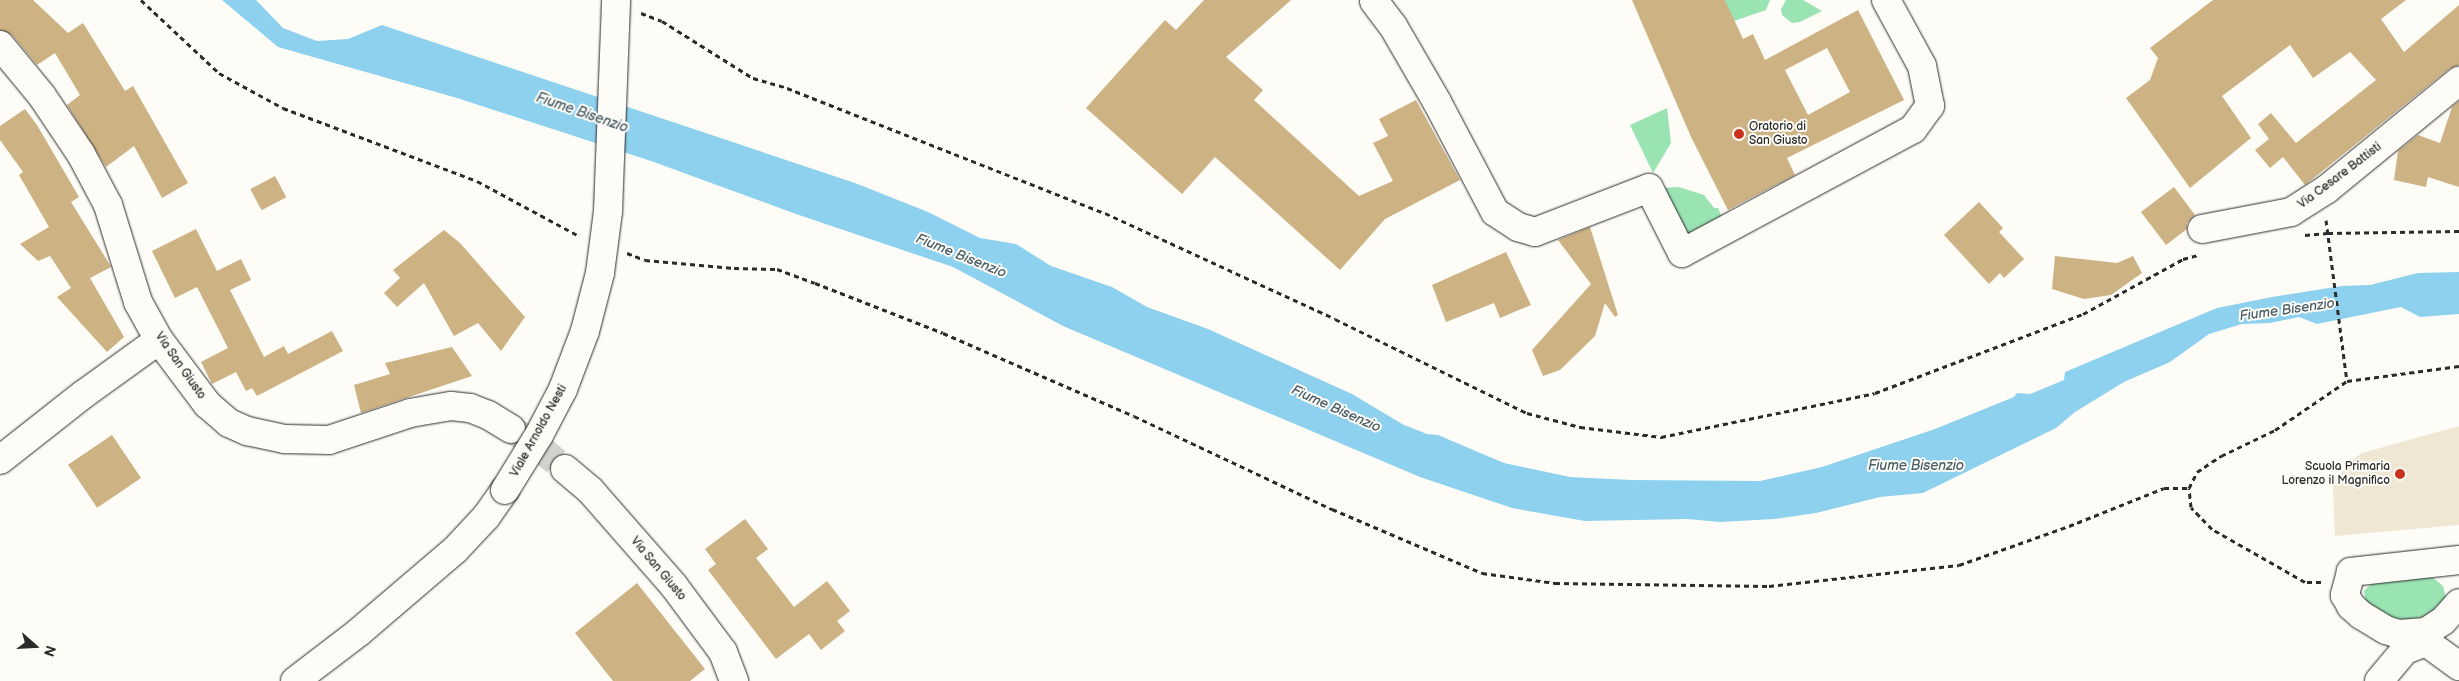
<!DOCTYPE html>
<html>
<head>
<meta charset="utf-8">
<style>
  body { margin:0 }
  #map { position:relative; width:2459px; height:681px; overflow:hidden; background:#fdfcf7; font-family:"Balsamiq Sans",sans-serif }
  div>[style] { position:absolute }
  .built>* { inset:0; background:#efe6d4 }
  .green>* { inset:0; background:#9ae3b2 }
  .water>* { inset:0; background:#8dd1ee }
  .building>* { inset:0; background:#cdb384; transform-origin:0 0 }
  .minor-tunnel>* { height:28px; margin-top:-14px; transform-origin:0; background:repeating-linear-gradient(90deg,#d3d2ce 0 28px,transparent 0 42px) }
  .path>* { height:3px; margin-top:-1.5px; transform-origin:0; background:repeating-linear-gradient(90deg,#2b2b2b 0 5px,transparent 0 9px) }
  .roads { filter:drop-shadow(0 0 1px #2b2b2b) drop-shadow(0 0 1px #2b2b2b) }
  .minor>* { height:28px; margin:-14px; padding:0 14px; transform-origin:14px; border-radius:14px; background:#fdfcf7 }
  .bridges { filter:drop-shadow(0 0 1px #2b2b2b) drop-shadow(0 0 1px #2b2b2b) }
  .minor-bridge>* { height:28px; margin:-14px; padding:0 14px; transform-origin:14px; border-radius:14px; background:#fdfcf7 }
  .dots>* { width:14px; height:14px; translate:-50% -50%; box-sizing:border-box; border:2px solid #fdfcf7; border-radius:50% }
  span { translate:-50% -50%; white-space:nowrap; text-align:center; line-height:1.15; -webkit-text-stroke:4px #fdfcf7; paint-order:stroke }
  .poi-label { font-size:12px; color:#2b2b2b }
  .left { translate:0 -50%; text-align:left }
  .right { translate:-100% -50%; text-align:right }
  .street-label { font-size:12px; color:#2b2b2b }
  .water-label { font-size:14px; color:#485d66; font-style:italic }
  .north { position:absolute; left:10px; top:621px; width:50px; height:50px; -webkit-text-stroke:4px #fdfcf7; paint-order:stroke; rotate:109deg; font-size:14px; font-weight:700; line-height:20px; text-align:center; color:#2b2b2b }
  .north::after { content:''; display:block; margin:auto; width:18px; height:22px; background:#2b2b2b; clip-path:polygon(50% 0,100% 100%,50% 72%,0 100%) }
</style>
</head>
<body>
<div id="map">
  <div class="built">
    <div style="clip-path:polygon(2459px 426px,2459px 525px,2335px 536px,2333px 486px,2349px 462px,2362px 453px)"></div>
  </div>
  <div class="green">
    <div style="clip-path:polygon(1725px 0,1770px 0,1766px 10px,1734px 21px)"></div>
    <div style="clip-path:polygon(1786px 0,1803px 0,1822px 11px,1800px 22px,1792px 23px,1782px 15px,1781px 9px)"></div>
    <div style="clip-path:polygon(1667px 108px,1671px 143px,1653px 173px,1630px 125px)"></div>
    <div style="clip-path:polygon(1679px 187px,1704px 195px,1714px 208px,1718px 208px,1722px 217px,1684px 237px,1660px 188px)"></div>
    <div style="clip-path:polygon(2431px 576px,2443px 586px,2446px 598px,2444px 604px,2427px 616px,2406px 620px,2380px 616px,2366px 606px,2364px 591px,2372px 583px)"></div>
  </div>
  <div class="water">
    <div style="clip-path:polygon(222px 0,256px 0,283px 28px,317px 41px,348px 39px,382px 25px,855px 183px,928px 212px,980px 238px,1016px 244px,1051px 266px,1112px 287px,1147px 307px,1208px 329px,1352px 394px,1404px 425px,1427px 434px,1438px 435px,1504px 463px,1570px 477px,1632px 480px,1760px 481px,1822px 467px,1935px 429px,2014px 397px,2017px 393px,2030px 394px,2064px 380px,2065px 372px,2217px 308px,2272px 297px,2342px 286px,2370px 285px,2418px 273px,2459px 272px,2459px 314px,2420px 317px,2401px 307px,2317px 324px,2299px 317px,2270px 323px,2242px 324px,2209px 334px,2170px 362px,2124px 382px,2075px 412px,2056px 428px,1923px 493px,1880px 497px,1816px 513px,1774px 519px,1720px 522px,1687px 519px,1585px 521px,1512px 508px,1420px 477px,1063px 326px,953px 267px,796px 214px,651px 161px,457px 98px,278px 47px)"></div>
  </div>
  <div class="building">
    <div style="clip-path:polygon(0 0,33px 0,68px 33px,83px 23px,125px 91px,133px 86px,188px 183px,162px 198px,134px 146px,106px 167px,67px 105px,80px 95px,55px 53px,37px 65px,12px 35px,0 30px)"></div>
    <div style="clip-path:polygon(1204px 0,1291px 0,1226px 57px,1263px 90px,1254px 100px,1359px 196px,1393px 181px,1373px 143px,1388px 136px,1379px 119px,1416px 100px,1460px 180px,1385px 219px,1340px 270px,1215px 157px,1182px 194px,1086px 108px,1165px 20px,1176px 30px)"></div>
    <div style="clip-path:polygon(evenodd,1632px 0,1725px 0,1743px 39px,1753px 34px,1765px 60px,1858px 10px,1904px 100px,1787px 158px,1795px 175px,1728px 210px,1691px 137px,1632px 0,1827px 48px,1850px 92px,1808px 115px,1785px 70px,1827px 48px)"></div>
    <div style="clip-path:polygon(2213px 0,2406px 0,2381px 19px,2404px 52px,2459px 5px,2459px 65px,2449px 69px,2305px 185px,2283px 157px,2270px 168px,2255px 150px,2269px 139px,2258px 124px,2271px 113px,2296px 143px,2376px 80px,2350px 52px,2313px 78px,2290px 45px,2222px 96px,2251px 138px,2190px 188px,2126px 98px,2150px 80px,2158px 58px,2150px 48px)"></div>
    <div style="clip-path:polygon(2459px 101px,2459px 187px,2428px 177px,2426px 187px,2394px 180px,2398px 151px,2418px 135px,2440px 143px,2452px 107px)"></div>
    <div style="clip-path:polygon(25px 109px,37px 125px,79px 197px,71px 202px,110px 265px,111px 267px,90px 278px,124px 337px,107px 352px,57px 297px,71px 288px,50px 256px,38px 261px,20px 244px,49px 227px,19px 175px,23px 172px,0 140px,0 126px)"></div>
    <div style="left:275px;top:176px;width:24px;height:28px;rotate:62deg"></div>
    <div style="clip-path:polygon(2174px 187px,2195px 215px,2187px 223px,2187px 229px,2166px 245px,2141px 212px)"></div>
    <div style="clip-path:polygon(1979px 202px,2003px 228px,1999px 232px,2024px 259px,2004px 278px,2000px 273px,1989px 284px,1944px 235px)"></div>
    <div style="clip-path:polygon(1590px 227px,1618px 315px,1615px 317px,1605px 303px,1595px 336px,1560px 370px,1543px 376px,1532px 350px,1591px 284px,1558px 240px)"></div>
    <div style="clip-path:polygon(196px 229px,217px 271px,241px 259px,251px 280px,230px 290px,264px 357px,284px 346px,288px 354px,332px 331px,343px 351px,257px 396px,252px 388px,246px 391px,236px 372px,212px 384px,201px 362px,228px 348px,197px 287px,175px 298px,152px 251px)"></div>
    <div style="clip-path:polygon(444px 230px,460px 243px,525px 317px,501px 351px,478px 323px,454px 336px,424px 283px,397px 307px,384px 293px,400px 278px,393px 270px)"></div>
    <div style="clip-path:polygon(1506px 252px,1531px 305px,1500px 318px,1494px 303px,1446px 322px,1432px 285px)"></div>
    <div style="clip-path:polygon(2055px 256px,2117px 263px,2133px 256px,2142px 273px,2111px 295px,2084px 299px,2052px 289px)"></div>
    <div style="clip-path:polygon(452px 347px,472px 376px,361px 413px,354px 385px,390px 374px,385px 363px)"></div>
    <div style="left:112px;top:435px;width:52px;height:53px;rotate:56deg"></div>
    <div style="clip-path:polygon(745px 519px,768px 549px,756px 558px,794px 607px,827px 581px,850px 611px,837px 621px,845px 631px,821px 650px,809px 634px,776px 659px,708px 570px,716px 564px,705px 549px)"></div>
    <div style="clip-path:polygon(637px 583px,705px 669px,690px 681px,613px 681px,575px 633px)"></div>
  </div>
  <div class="minor-tunnel">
    <div style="left:514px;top:431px;width:25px;rotate:32deg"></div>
    <div style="left:535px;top:444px;width:39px;rotate:40deg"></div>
  </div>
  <div class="path">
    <div style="left:141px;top:0;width:107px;rotate:43.1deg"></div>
    <div style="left:219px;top:73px;width:73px;rotate:28.7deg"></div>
    <div style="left:283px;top:108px;width:207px;rotate:20.6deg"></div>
    <div style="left:477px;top:181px;width:116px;rotate:28.3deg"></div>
    <div style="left:641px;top:13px;width:22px;rotate:21deg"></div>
    <div style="left:662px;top:21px;width:107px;rotate:32.1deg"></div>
    <div style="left:753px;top:78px;width:35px;rotate:16deg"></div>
    <div style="left:787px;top:88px;width:342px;rotate:21.5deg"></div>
    <div style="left:1105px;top:213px;width:253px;rotate:24.7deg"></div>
    <div style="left:1335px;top:319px;width:214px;rotate:26.1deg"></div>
    <div style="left:1527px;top:413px;width:55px;rotate:14.8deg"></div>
    <div style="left:1580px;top:427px;width:82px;rotate:7deg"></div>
    <div style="left:1661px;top:437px;width:218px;rotate:-11.6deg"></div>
    <div style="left:1875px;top:393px;width:222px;rotate:-20.8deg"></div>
    <div style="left:2083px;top:314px;width:114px;rotate:-28.8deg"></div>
    <div style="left:2183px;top:259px;width:16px;rotate:-15deg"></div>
    <div style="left:2326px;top:220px;width:162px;rotate:82.6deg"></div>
    <div style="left:2305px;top:235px;width:23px;rotate:-5deg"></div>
    <div style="left:2328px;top:233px;width:131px;rotate:-0.9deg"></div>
    <div style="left:627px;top:253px;width:19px;rotate:21deg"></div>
    <div style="left:645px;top:260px;width:89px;rotate:5.1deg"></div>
    <div style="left:734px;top:268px;width:43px;rotate:1.3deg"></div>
    <div style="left:777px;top:269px;width:40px;rotate:20.2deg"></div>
    <div style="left:815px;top:283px;width:137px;rotate:21.3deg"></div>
    <div style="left:943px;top:333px;width:208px;rotate:23.5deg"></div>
    <div style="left:1134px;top:416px;width:219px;rotate:25.2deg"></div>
    <div style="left:1332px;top:509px;width:163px;rotate:23.1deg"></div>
    <div style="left:1482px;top:573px;width:74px;rotate:7.8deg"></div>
    <div style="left:1555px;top:583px;width:214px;rotate:0.8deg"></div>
    <div style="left:1769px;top:586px;width:191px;rotate:-6.3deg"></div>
    <div style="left:1959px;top:565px;width:117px;rotate:-19.5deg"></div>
    <div style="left:2069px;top:526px;width:102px;rotate:-21.8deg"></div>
    <div style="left:2164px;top:488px;width:25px"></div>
    <div style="left:2321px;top:582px;width:16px;rotate:180deg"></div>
    <div style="left:2305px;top:582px;width:107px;rotate:-150.3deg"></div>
    <div style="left:2212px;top:529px;width:30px;rotate:-134deg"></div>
    <div style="left:2191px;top:507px;width:19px;rotate:-96deg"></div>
    <div style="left:2189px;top:488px;width:18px;rotate:-63deg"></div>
    <div style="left:2197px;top:472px;width:29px;rotate:-34deg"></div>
    <div style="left:2221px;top:456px;width:60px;rotate:-25.7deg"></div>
    <div style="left:2275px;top:430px;width:87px;rotate:-34.2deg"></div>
    <div style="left:2347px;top:381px;width:113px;rotate:-7.6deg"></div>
  </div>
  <div class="roads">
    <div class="minor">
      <div style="left:1374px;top:1px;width:31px;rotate:53deg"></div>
      <div style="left:1393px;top:26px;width:88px;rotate:59.9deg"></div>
      <div style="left:1437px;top:102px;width:124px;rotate:62.2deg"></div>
      <div style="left:1495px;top:212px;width:27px;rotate:33deg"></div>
      <div style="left:1518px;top:227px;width:18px;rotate:16deg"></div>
      <div style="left:1535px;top:232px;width:122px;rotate:-21.1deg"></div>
      <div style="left:1649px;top:188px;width:73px;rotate:63.1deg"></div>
      <div style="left:1682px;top:253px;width:262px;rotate:-28.2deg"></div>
      <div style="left:1913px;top:129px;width:29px;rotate:-54deg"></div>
      <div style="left:1930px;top:106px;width:41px;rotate:-101.3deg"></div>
      <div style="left:1922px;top:66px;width:75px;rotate:-118.6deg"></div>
      <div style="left:0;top:45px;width:66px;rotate:50.5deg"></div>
      <div style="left:42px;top:96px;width:70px;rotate:56.1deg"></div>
      <div style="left:81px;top:154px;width:58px;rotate:62.1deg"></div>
      <div style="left:108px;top:205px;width:102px;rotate:72.8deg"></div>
      <div style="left:138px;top:302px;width:43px;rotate:61.1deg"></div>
      <div style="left:159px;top:340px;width:80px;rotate:53.1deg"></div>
      <div style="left:207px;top:404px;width:29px;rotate:41deg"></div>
      <div style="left:229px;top:423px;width:20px;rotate:24deg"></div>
      <div style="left:247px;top:431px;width:39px;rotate:12deg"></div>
      <div style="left:285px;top:439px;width:44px;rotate:1.3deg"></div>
      <div style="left:329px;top:440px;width:85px;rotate:-18.4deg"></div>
      <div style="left:410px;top:413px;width:42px;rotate:-9.7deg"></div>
      <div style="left:451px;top:406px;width:19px;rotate:6deg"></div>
      <div style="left:470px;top:408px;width:19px;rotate:21deg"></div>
      <div style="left:488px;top:415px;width:27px;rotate:31deg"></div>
      <div style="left:2202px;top:229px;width:91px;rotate:-10.8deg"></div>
      <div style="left:2291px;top:212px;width:43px;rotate:-32.6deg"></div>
      <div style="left:2327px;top:189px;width:171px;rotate:-39.3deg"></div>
      <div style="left:0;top:460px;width:107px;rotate:-38.2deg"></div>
      <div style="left:84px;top:394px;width:92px;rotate:-35.8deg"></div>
      <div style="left:565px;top:469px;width:33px;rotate:40deg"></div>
      <div style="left:590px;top:490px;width:128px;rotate:48.8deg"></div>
      <div style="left:674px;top:586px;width:82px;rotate:53.4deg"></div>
      <div style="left:723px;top:652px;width:31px;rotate:69deg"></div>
      <div style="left:2459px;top:560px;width:109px;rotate:173.7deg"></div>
      <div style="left:2351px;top:572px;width:24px;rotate:105deg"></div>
      <div style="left:2345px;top:595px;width:13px;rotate:61deg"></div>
      <div style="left:2351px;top:606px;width:13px;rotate:42deg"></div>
      <div style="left:2361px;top:615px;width:29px;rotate:31deg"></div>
      <div style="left:2386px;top:630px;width:13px;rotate:18deg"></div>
      <div style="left:2398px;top:634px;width:28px;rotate:-4deg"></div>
      <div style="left:2426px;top:632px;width:20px;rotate:-33deg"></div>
      <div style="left:2443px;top:621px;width:24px;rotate:-48deg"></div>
      <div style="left:2426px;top:642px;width:41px;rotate:36deg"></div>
      <div style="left:295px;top:681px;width:81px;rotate:-37.4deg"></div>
      <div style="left:359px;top:632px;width:126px;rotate:-40.5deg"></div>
      <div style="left:455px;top:550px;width:45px;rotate:-46.8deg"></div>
      <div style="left:486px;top:517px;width:33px;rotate:-55deg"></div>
      <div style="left:2379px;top:681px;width:40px;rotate:-50deg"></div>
      <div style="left:2405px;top:650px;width:22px;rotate:-21deg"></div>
    </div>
  </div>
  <div class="bridges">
    <div class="minor-bridge">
      <div style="left:505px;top:490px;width:65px;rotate:-58.3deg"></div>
      <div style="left:539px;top:435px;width:52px;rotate:-62.4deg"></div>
      <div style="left:563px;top:389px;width:62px;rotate:-69.2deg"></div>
      <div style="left:585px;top:331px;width:60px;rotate:-75.5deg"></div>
      <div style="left:600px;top:273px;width:63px;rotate:-82.6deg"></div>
      <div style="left:608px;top:211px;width:211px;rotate:-87.8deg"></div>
    </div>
  </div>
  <div class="dots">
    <div style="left:1739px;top:134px;background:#c8321e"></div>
    <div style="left:2400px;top:474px;background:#c8321e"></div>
  </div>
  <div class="poi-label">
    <span class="left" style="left:1749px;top:134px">Oratorio di<br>San Giusto</span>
    <span class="right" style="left:2390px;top:474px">Scuola Primaria<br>Lorenzo il Magnifico</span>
  </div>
  <div class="street-label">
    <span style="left:2340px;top:176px;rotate:-37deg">Via Cesare Battisti</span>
    <span style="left:180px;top:366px;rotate:55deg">Via San Giusto</span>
    <span style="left:539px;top:431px;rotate:-61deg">Viale Arnoldo Nesti</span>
    <span style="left:658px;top:569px;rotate:50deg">Via San Giusto</span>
  </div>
  <div class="water-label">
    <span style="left:582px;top:113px;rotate:19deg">Fiume Bisenzio</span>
    <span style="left:961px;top:256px;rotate:22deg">Fiume Bisenzio</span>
    <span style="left:2287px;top:310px;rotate:-8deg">Fiume Bisenzio</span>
    <span style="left:1336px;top:409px;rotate:24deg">Fiume Bisenzio</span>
    <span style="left:1916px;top:466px">Fiume Bisenzio</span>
  </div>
  <div class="north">N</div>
</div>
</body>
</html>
